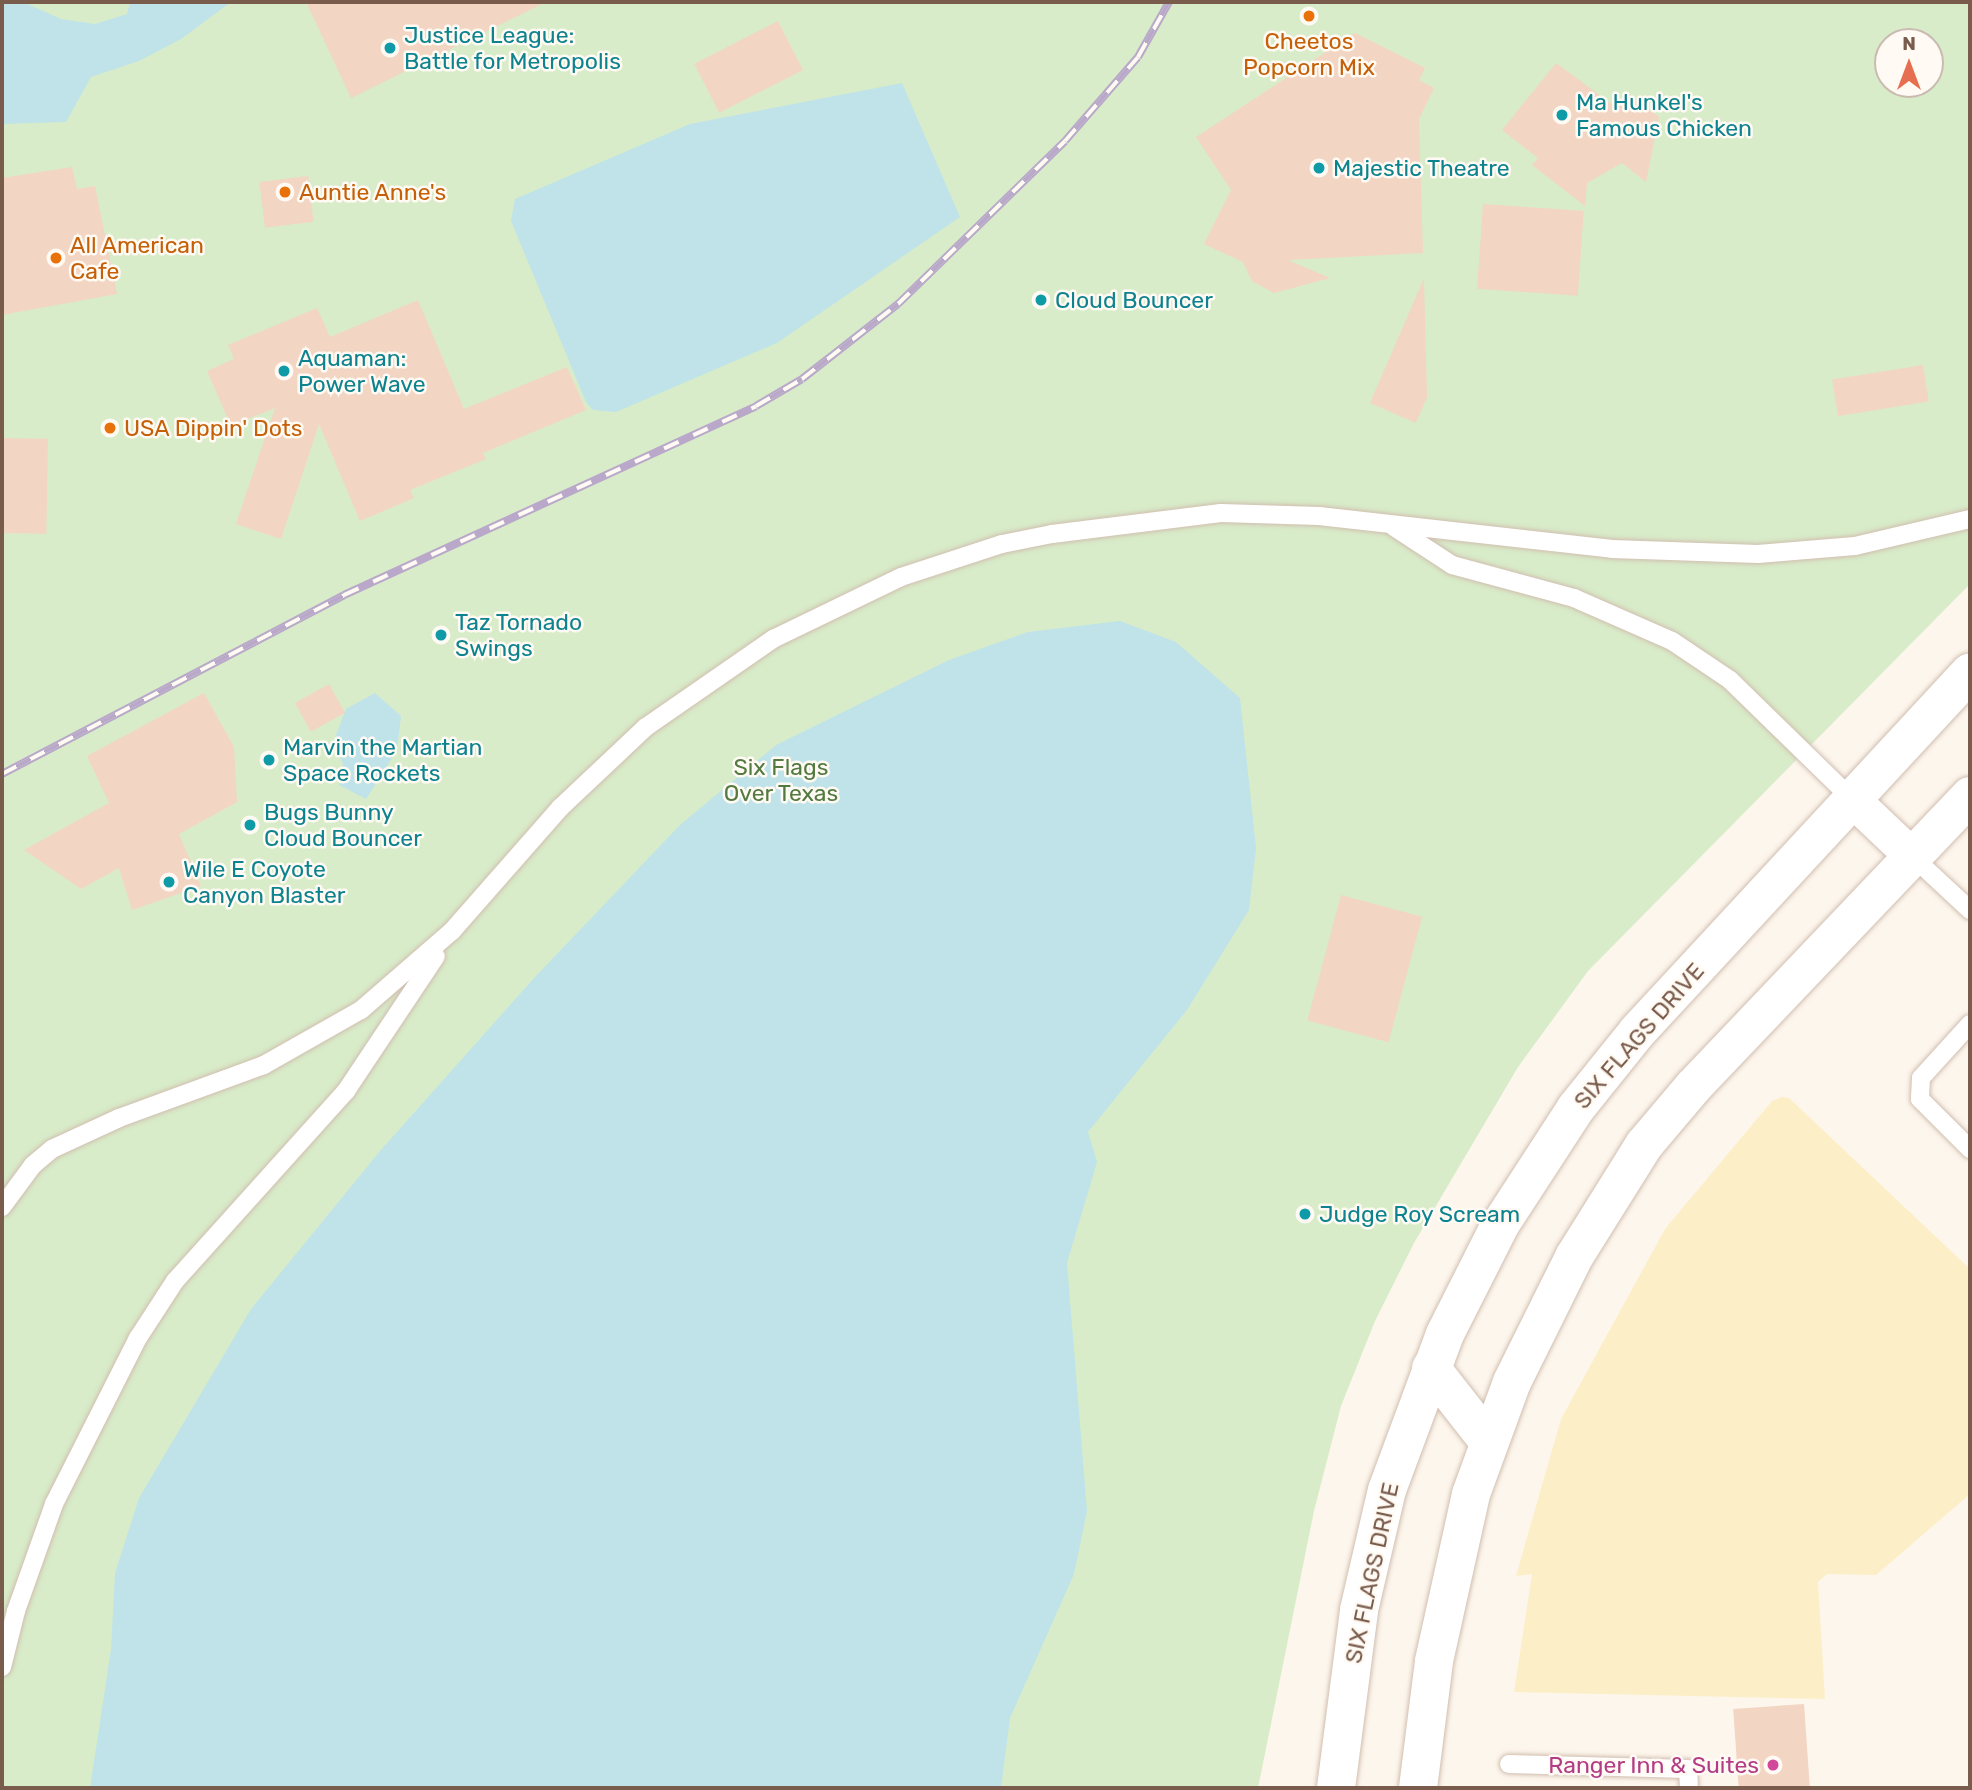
<!DOCTYPE html>
<html>
<head>
<meta charset="utf-8">
<style>
  body { margin:0 }
  #map { position:relative; width:1972px; height:1790px; overflow:hidden; background:#fdf6ec; font-family:Rubik,sans-serif }
  div>[style] { position:absolute }
  .green>* { inset:0; background:#d8ecc9 }
  .sand>* { inset:0; background:#fcefc7 }
  .water>* { inset:0; background:#bfe3e8 }
  .building>* { inset:0; background:#f3d5c3; transform-origin:0 0 }
  .roads { filter:drop-shadow(0 0 2px #d1beb0) drop-shadow(0 0 2px #d1beb0) }
  .service>* { height:18px; margin:-9px; padding:0 9px; transform-origin:9px; border-radius:9px; background:#fff }
  .minor>* { height:35px; margin:-17.5px; padding:0 17.5px; transform-origin:17.5px; border-radius:17.5px; background:#fff }
  .tertiary>* { height:38px; margin:-19px; padding:0 19px; transform-origin:19px; border-radius:19px; background:#fff }
  .rail>* { height:8px; margin-top:-4px; transform-origin:0; background:repeating-linear-gradient(90deg,#fffaf3 0 16px,#b9a8c9 0 32px); box-sizing:border-box; border-block:2px solid #b9a8c9 }
  .dots>* { width:19px; height:19px; translate:-50% -50%; box-sizing:border-box; border:4px solid #fffaf3; border-radius:50% }
  span { translate:-50% -50%; white-space:nowrap; text-align:center; line-height:1.15; -webkit-text-stroke:5px #fffaf3; paint-order:stroke }
  .culture-label { font-size:23px; color:#0d838f }
  .left { translate:0 -50%; text-align:left }
  .food-label { font-size:23px; color:#c56008 }
  .park-label { font-size:23px; color:#537a41 }
  .street-label { font-size:23px; color:#7a5c4d }
  .hotel-label { font-size:23px; color:#b23c85 }
  .right { translate:-100% -50%; text-align:right }
  .frame { position:absolute; inset:0; border:4px solid #7a5c4d; pointer-events:none }
  .north { position:absolute; left:1874px; top:28px; width:70px; height:70px; box-sizing:border-box; background:#fffaf3; border:2px solid #cabbb1; border-radius:50%; rotate:0deg; font-size:19px; font-weight:700; line-height:28px; text-align:center; color:#7a5c4d }
  .north::after { content:''; display:block; margin:auto; width:24px; height:32px; background:#e76f51; clip-path:polygon(50% 0,100% 100%,50% 72%,0 100%) }
</style>
</head>
<body>
<div id="map">
  <div class="green">
    <div style="clip-path:polygon(evenodd,2px 2px,1970px 2px,1970px 584px,1588px 971px,1518px 1067px,1414px 1243px,1375px 1321px,1341px 1406px,1314px 1511px,1258px 1788px,2px 1788px,2px 2px,1888px 42px,1930px 42px,1930px 84px,1888px 84px,1888px 42px)"></div>
  </div>
  <div class="sand">
    <div style="clip-path:polygon(1782px 1097px,1789px 1098px,1970px 1269px,1970px 1494px,1876px 1575px,1827px 1574px,1818px 1582px,1825px 1699px,1514px 1692px,1532px 1574px,1516px 1576px,1561px 1419px,1665px 1229px,1772px 1101px)"></div>
  </div>
  <div class="water">
    <div style="clip-path:polygon(2px 2px,23px 2px,61px 19px,95px 24px,127px 14px,130px 2px,231px 2px,181px 39px,139px 61px,91px 77px,66px 122px,2px 124px)"></div>
    <div style="clip-path:polygon(902px 83px,960px 217px,777px 343px,616px 412px,593px 410px,586px 402px,511px 221px,515px 199px,690px 124px)"></div>
    <div style="clip-path:polygon(1120px 621px,1176px 642px,1240px 698px,1256px 848px,1249px 910px,1187px 1010px,1088px 1132px,1097px 1162px,1067px 1263px,1087px 1511px,1074px 1574px,1010px 1718px,1001px 1788px,90px 1788px,111px 1649px,115px 1573px,139px 1498px,251px 1309px,380px 1151px,535px 977px,680px 825px,776px 745px,949px 660px,1028px 632px)"></div>
    <div style="clip-path:polygon(375px 693px,401px 716px,397px 750px,366px 799px,339px 785px,343px 764px,333px 743px,346px 709px)"></div>
  </div>
  <div class="building">
    <div style="clip-path:polygon(306px 2px,546px 2px,351px 98px)"></div>
    <div style="left:778px;top:21px;width:55px;height:94px;rotate:63deg"></div>
    <div style="clip-path:polygon(1355px 33px,1425px 68px,1419px 80px,1434px 88px,1419px 119px,1423px 253px,1288px 260px,1330px 278px,1274px 293px,1252px 281px,1243px 262px,1204px 244px,1231px 190px,1196px 137px)"></div>
    <div style="clip-path:polygon(1556px 63px,1617px 108px,1628px 93px,1659px 117px,1646px 182px,1622px 163px,1587px 183px,1585px 206px,1532px 165px,1538px 158px,1502px 130px)"></div>
    <div style="clip-path:polygon(72px 167px,77px 189px,95px 186px,117px 294px,2px 315px,2px 178px)"></div>
    <div style="left:308px;top:176px;width:46px;height:49px;rotate:83deg"></div>
    <div style="left:1483px;top:204px;width:101px;height:85px;rotate:4deg"></div>
    <div style="clip-path:polygon(1424px 278px,1427px 397px,1416px 423px,1370px 403px)"></div>
    <div style="clip-path:polygon(418px 300px,464px 409px,567px 367px,586px 410px,483px 453px,486px 459px,410px 490px,414px 498px,360px 521px,319px 424px,281px 539px,236px 524px,275px 408px,231px 426px,207px 371px,234px 359px,228px 345px,317px 308px,330px 337px)"></div>
    <div style="left:1923px;top:365px;width:37px;height:92px;rotate:81deg"></div>
    <div style="left:2px;top:438px;width:46px;height:95px;rotate:1deg"></div>
    <div style="left:329px;top:684px;width:33px;height:39px;rotate:61deg"></div>
    <div style="clip-path:polygon(204px 693px,234px 747px,237px 802px,179px 834px,201px 886px,132px 910px,119px 868px,81px 889px,24px 850px,109px 803px,87px 756px)"></div>
    <div style="left:1341px;top:895px;width:84px;height:130px;rotate:15deg"></div>
    <div style="left:1804px;top:1704px;width:84px;height:71px;rotate:86deg"></div>
  </div>
  <div class="roads">
    <div class="service">
      <div style="left:1394px;top:527px;width:69px;rotate:33.2deg"></div>
      <div style="left:1452px;top:565px;width:126px;rotate:15.1deg"></div>
      <div style="left:1574px;top:598px;width:107px;rotate:23.7deg"></div>
      <div style="left:1672px;top:641px;width:70px;rotate:33.9deg"></div>
      <div style="left:1730px;top:680px;width:173px;rotate:44.3deg"></div>
      <div style="left:1913px;top:857px;width:78px;rotate:42.9deg"></div>
      <div style="left:1970px;top:1024px;width:73px;rotate:132.2deg"></div>
      <div style="left:1921px;top:1078px;width:21px;rotate:93deg"></div>
      <div style="left:1920px;top:1099px;width:71px;rotate:45deg"></div>
      <div style="left:2px;top:1207px;width:52px;rotate:-53.6deg"></div>
      <div style="left:33px;top:1165px;width:25px;rotate:-40deg"></div>
      <div style="left:52px;top:1149px;width:74px;rotate:-24.8deg"></div>
      <div style="left:119px;top:1118px;width:154px;rotate:-20.1deg"></div>
      <div style="left:264px;top:1065px;width:112px;rotate:-29.6deg"></div>
      <div style="left:361px;top:1010px;width:121px;rotate:-41deg"></div>
      <div style="left:452px;top:931px;width:164px;rotate:-48.7deg"></div>
      <div style="left:560px;top:808px;width:118px;rotate:-43.3deg"></div>
      <div style="left:646px;top:727px;width:155px;rotate:-34.7deg"></div>
      <div style="left:773px;top:639px;width:142px;rotate:-25.8deg"></div>
      <div style="left:901px;top:577px;width:106px;rotate:-18.1deg"></div>
      <div style="left:1002px;top:544px;width:51px;rotate:-11.3deg"></div>
      <div style="left:1052px;top:534px;width:170px;rotate:-7.1deg"></div>
      <div style="left:1221px;top:513px;width:98px;rotate:1.8deg"></div>
      <div style="left:1319px;top:516px;width:295px;rotate:6.4deg"></div>
      <div style="left:1612px;top:549px;width:146px;rotate:2deg"></div>
      <div style="left:1758px;top:554px;width:97px;rotate:-4.7deg"></div>
      <div style="left:1855px;top:546px;width:118px;rotate:-13.2deg"></div>
      <div style="left:2px;top:1667px;width:58px;rotate:-76deg"></div>
      <div style="left:16px;top:1611px;width:114px;rotate:-70.4deg"></div>
      <div style="left:54px;top:1504px;width:186px;rotate:-63.2deg"></div>
      <div style="left:138px;top:1338px;width:68px;rotate:-57deg"></div>
      <div style="left:175px;top:1281px;width:256px;rotate:-48deg"></div>
      <div style="left:346px;top:1091px;width:162px;rotate:-56.3deg"></div>
      <div style="left:1509px;top:1764px;width:179px;rotate:1.6deg"></div>
      <div style="left:1688px;top:1769px;width:19px;rotate:87deg"></div>
    </div>
    <div class="minor">
      <div style="left:1854px;top:801px;width:81px;rotate:43.5deg"></div>
    </div>
    <div class="tertiary">
      <div style="left:1431px;top:1368px;width:94px;rotate:51.9deg"></div>
      <div style="left:1336px;top:1788px;width:179px;rotate:-82.6deg"></div>
      <div style="left:1359px;top:1610px;width:123px;rotate:-76.9deg"></div>
      <div style="left:1387px;top:1490px;width:166px;rotate:-69.6deg"></div>
      <div style="left:1445px;top:1334px;width:122px;rotate:-63.2deg"></div>
      <div style="left:1500px;top:1225px;width:140px;rotate:-57deg"></div>
      <div style="left:1576px;top:1108px;width:97px;rotate:-51.2deg"></div>
      <div style="left:1637px;top:1032px;width:490px;rotate:-47.2deg"></div>
      <div style="left:1418px;top:1788px;width:128px;rotate:-82.8deg"></div>
      <div style="left:1434px;top:1661px;width:171px;rotate:-77.5deg"></div>
      <div style="left:1471px;top:1494px;width:119px;rotate:-69.9deg"></div>
      <div style="left:1512px;top:1382px;width:140px;rotate:-63.6deg"></div>
      <div style="left:1574px;top:1257px;width:132px;rotate:-58deg"></div>
      <div style="left:1644px;top:1145px;width:76px;rotate:-49.8deg"></div>
      <div style="left:1693px;top:1087px;width:402px;rotate:-46.4deg"></div>
    </div>
  </div>
  <div class="rail">
    <div style="left:2px;top:774px;width:386px;rotate:-27.6deg"></div>
    <div style="left:344px;top:595px;width:453px;rotate:-24.6deg"></div>
    <div style="left:756px;top:406px;width:53px;rotate:-30.4deg"></div>
    <div style="left:802px;top:379px;width:122px;rotate:-38deg"></div>
    <div style="left:898px;top:304px;width:233px;rotate:-44.3deg"></div>
    <div style="left:1065px;top:141px;width:111px;rotate:-49deg"></div>
    <div style="left:1138px;top:57px;width:63px;rotate:-60.6deg"></div>
  </div>
  <div class="dots">
    <div style="left:1309px;top:16px;background:#e8710a"></div>
    <div style="left:390px;top:48px;background:#0f9aa8"></div>
    <div style="left:1562px;top:115px;background:#0f9aa8"></div>
    <div style="left:1319px;top:168px;background:#0f9aa8"></div>
    <div style="left:285px;top:192px;background:#e8710a"></div>
    <div style="left:56px;top:258px;background:#e8710a"></div>
    <div style="left:1041px;top:300px;background:#0f9aa8"></div>
    <div style="left:284px;top:371px;background:#0f9aa8"></div>
    <div style="left:110px;top:428px;background:#e8710a"></div>
    <div style="left:441px;top:635px;background:#0f9aa8"></div>
    <div style="left:269px;top:760px;background:#0f9aa8"></div>
    <div style="left:250px;top:825px;background:#0f9aa8"></div>
    <div style="left:169px;top:882px;background:#0f9aa8"></div>
    <div style="left:1305px;top:1214px;background:#0f9aa8"></div>
    <div style="left:1773px;top:1765px;background:#d1479c"></div>
  </div>
  <div class="culture-label">
    <span class="left" style="left:404px;top:48px">Justice League:<br>Battle for Metropolis</span>
    <span class="left" style="left:1576px;top:115px">Ma Hunkel's<br>Famous Chicken</span>
    <span class="left" style="left:1333px;top:168px">Majestic Theatre</span>
    <span class="left" style="left:1055px;top:300px">Cloud Bouncer</span>
    <span class="left" style="left:298px;top:371px">Aquaman:<br>Power Wave</span>
    <span class="left" style="left:455px;top:635px">Taz Tornado<br>Swings</span>
    <span class="left" style="left:283px;top:760px">Marvin the Martian<br>Space Rockets</span>
    <span class="left" style="left:264px;top:825px">Bugs Bunny<br>Cloud Bouncer</span>
    <span class="left" style="left:183px;top:882px">Wile E Coyote<br>Canyon Blaster</span>
    <span class="left" style="left:1319px;top:1214px">Judge Roy Scream</span>
  </div>
  <div class="food-label">
    <span style="left:1309px;top:54px">Cheetos<br>Popcorn Mix</span>
    <span class="left" style="left:299px;top:192px">Auntie Anne's</span>
    <span class="left" style="left:70px;top:258px">All American<br>Cafe</span>
    <span class="left" style="left:124px;top:428px">USA Dippin' Dots</span>
  </div>
  <div class="park-label">
    <span style="left:781px;top:780px">Six Flags<br>Over Texas</span>
  </div>
  <div class="street-label">
    <span style="left:1639px;top:1036px;rotate:-49deg">SIX FLAGS DRIVE</span>
    <span style="left:1372px;top:1573px;rotate:-78deg">SIX FLAGS DRIVE</span>
  </div>
  <div class="hotel-label">
    <span class="right" style="left:1759px;top:1765px">Ranger Inn &amp; Suites</span>
  </div>
  <div class="frame"></div>
  <div class="north">N</div>
</div>
</body>
</html>
